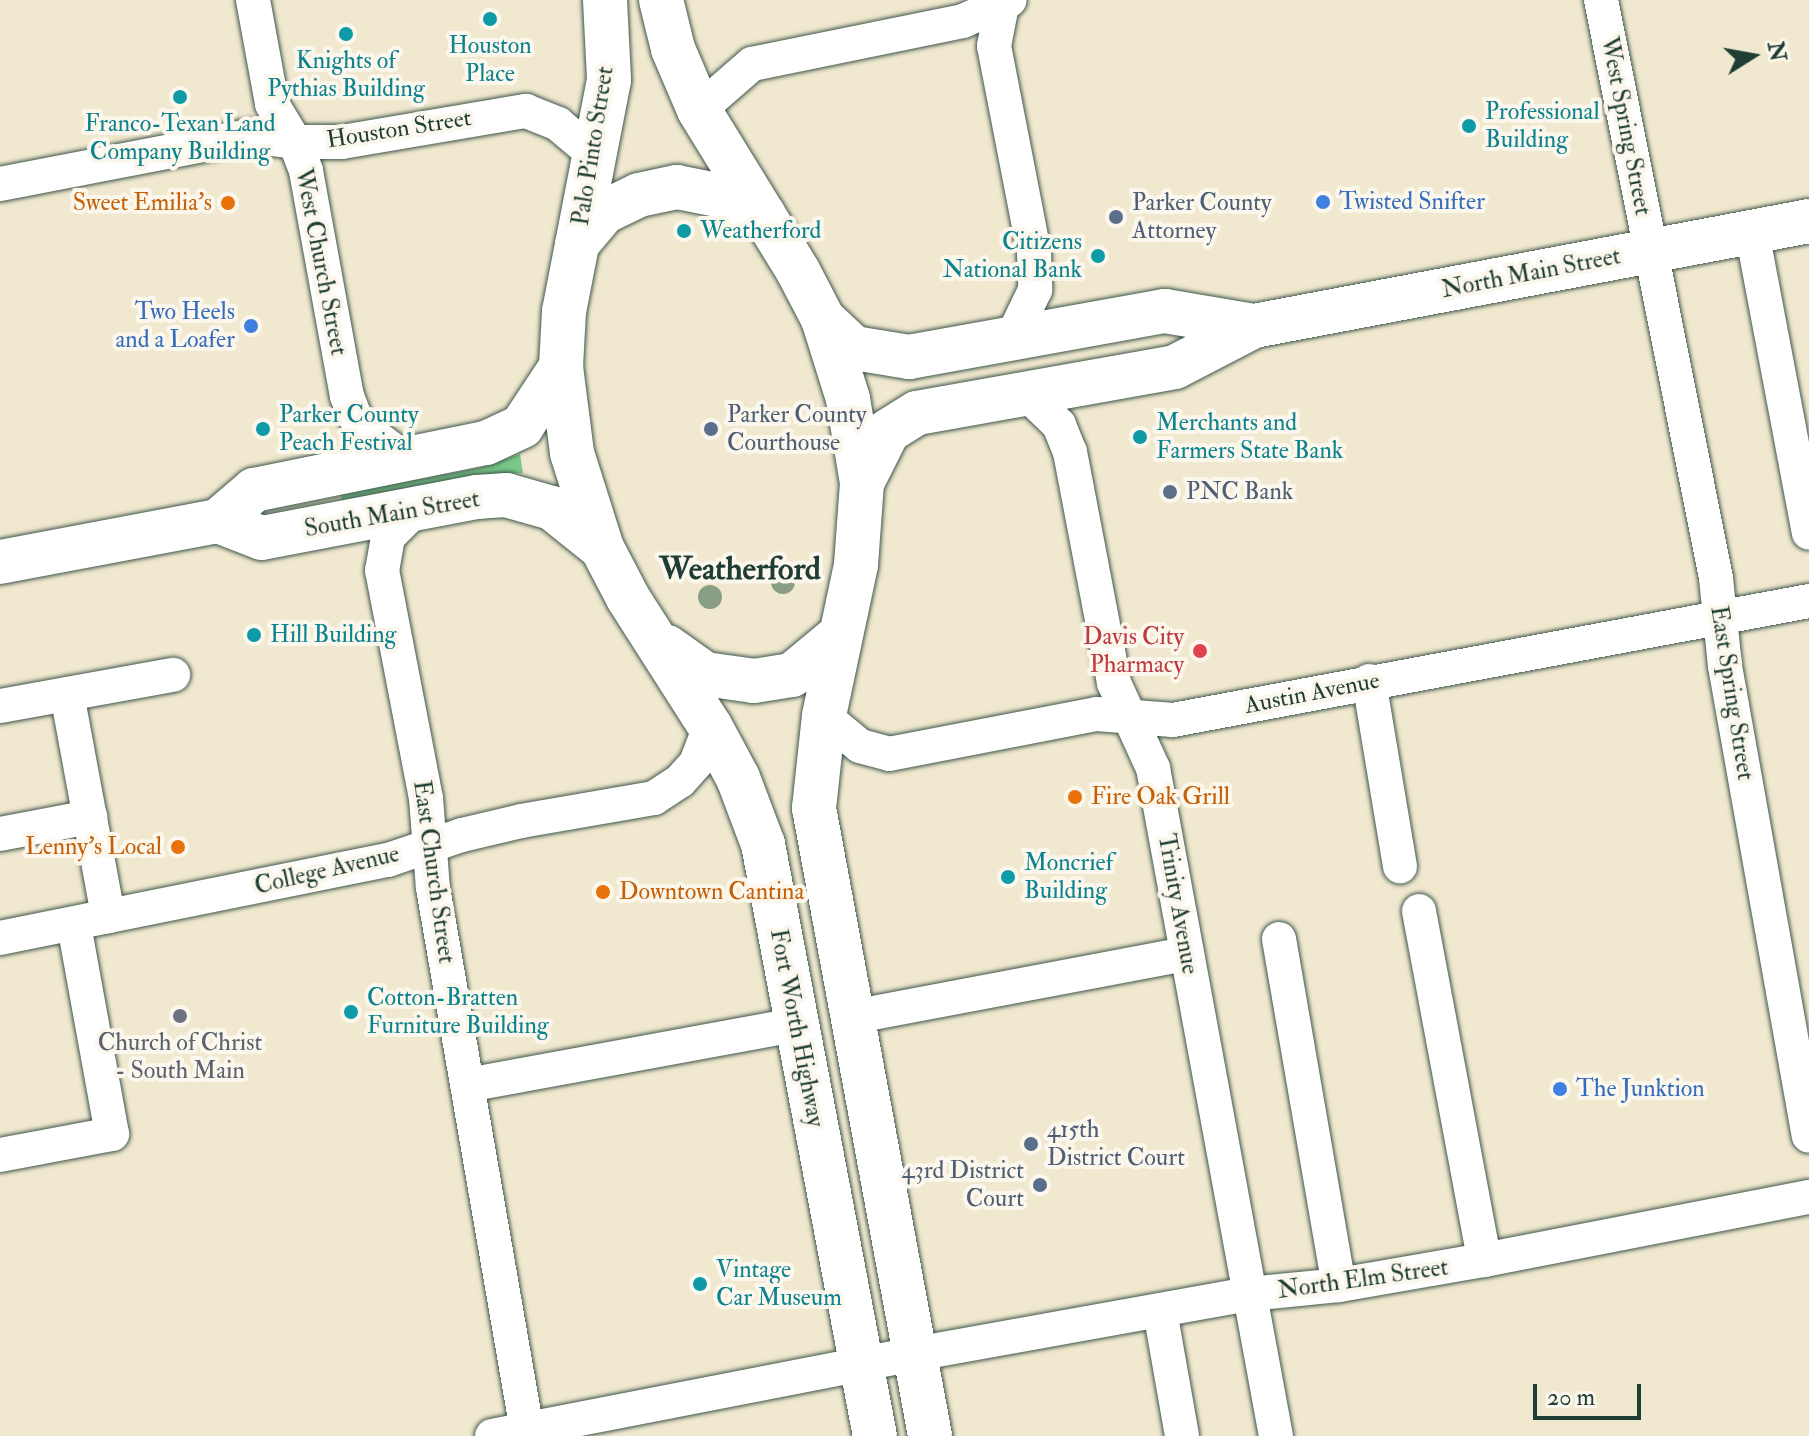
<!DOCTYPE html>
<html>
<head>
<meta charset="utf-8">
<style>
  body { margin:0 }
  #map { position:relative; width:1809px; height:1436px; overflow:hidden; background:#f1e9cf; font-family:"IM FELL Double Pica",serif }
  div>[style] { position:absolute }
  .green>* { inset:0; background:#7ac989 }
  .roads { filter:drop-shadow(0 0 2px #3e574b) drop-shadow(0 0 2px #3e574b) }
  .minor>* { height:34px; margin:-17px; padding:0 17px; transform-origin:17px; border-radius:17px; background:#fff }
  .major>* { height:44px; margin:-22px; padding:0 22px; transform-origin:22px; border-radius:22px; background:#fff }
  .trees>* { width:24px; height:24px; margin:-12px; border-radius:50%; background:#8a9e85 }
  .dots>* { width:22px; height:22px; translate:-50% -50%; box-sizing:border-box; border:4px solid #fbf7ec; border-radius:50% }
  span { translate:-50% -50%; white-space:nowrap; text-align:center; line-height:1.15; -webkit-text-stroke:8px #fbf7ec; paint-order:stroke }
  .culture-label { font-size:24px; color:#0d838f }
  .left { translate:0 -50%; text-align:left }
  .right { translate:-100% -50%; text-align:right }
  .street-label { font-size:24px; color:#1f3d34 }
  .shop-label { font-size:24px; color:#366cbe }
  .food-label { font-size:24px; color:#c56008 }
  .service-label { font-size:24px; color:#4e5e75 }
  .health-label { font-size:24px; color:#be3a42 }
  .worship-label { font-size:24px; color:#5b616d }
  .district-label { font-size:32px; color:#1f3d34; font-weight:700 }
  .north { position:absolute; left:1713px; top:16px; width:80px; height:80px; -webkit-text-stroke:6px #fbf7ec; paint-order:stroke; rotate:79deg; font-size:22px; font-weight:700; line-height:32px; text-align:center; color:#1f3d34 }
  .north::after { content:''; display:block; margin:auto; width:28px; height:36px; background:#1f3d34; clip-path:polygon(50% 0,100% 100%,50% 72%,0 100%) }
  .scale { position:absolute; left:1533px; top:1384px; width:108px; height:36px; box-sizing:border-box; border:4px solid #1f3d34; border-top:0; padding-left:10px; font-size:24px; line-height:28px; white-space:nowrap; color:#1f3d34; -webkit-text-stroke:6px #fbf7ec; paint-order:stroke }
</style>
</head>
<body>
<div id="map">
  <div class="green">
    <div style="clip-path:polygon(520px 454px,523px 473px,482px 475px,342px 501px,341px 494px,479px 468px)"></div>
  </div>
  <div class="roads">
    <div class="minor">
      <div style="left:253px;top:0;width:106px;rotate:79.6deg"></div>
      <div style="left:272px;top:104px;width:44px;rotate:58.8deg"></div>
      <div style="left:295px;top:142px;width:31px;rotate:69deg"></div>
      <div style="left:306px;top:171px;width:229px;rotate:79.7deg"></div>
      <div style="left:347px;top:396px;width:22px;rotate:69deg"></div>
      <div style="left:355px;top:417px;width:17px;rotate:50deg"></div>
      <div style="left:366px;top:430px;width:49px;rotate:36.6deg"></div>
      <div style="left:1003px;top:0;width:47px;rotate:101.1deg"></div>
      <div style="left:994px;top:46px;width:210px;rotate:79deg"></div>
      <div style="left:1034px;top:252px;width:38px;rotate:88deg"></div>
      <div style="left:1035px;top:290px;width:55px;rotate:115.6deg"></div>
      <div style="left:1601px;top:0;width:589px;rotate:78.75deg"></div>
      <div style="left:1716px;top:578px;width:88px;rotate:84.2deg"></div>
      <div style="left:1725px;top:666px;width:477px;rotate:79.9deg"></div>
      <div style="left:699px;top:110px;width:70px;rotate:-41deg"></div>
      <div style="left:752px;top:64px;width:215px;rotate:-11.5deg"></div>
      <div style="left:963px;top:21px;width:51px;rotate:-24.1deg"></div>
      <div style="left:0;top:184px;width:254px;rotate:-10.9deg"></div>
      <div style="left:249px;top:136px;width:46px;rotate:7.4deg"></div>
      <div style="left:295px;top:142px;width:47px"></div>
      <div style="left:342px;top:142px;width:187px;rotate:-9.6deg"></div>
      <div style="left:526px;top:111px;width:35px;rotate:22deg"></div>
      <div style="left:558px;top:124px;width:50px;rotate:40.1deg"></div>
      <div style="left:1752px;top:232px;width:306px;rotate:79.3deg"></div>
      <div style="left:1027px;top:394px;width:45px;rotate:44.1deg"></div>
      <div style="left:1059px;top:425px;width:29px;rotate:68deg"></div>
      <div style="left:1070px;top:452px;width:235px;rotate:79.2deg"></div>
      <div style="left:1114px;top:683px;width:94px;rotate:65.4deg"></div>
      <div style="left:1153px;top:768px;width:679px;rotate:79.57deg"></div>
      <div style="left:416px;top:509px;width:40px;rotate:135deg"></div>
      <div style="left:388px;top:537px;width:34px;rotate:100deg"></div>
      <div style="left:382px;top:570px;width:232px;rotate:79.1deg"></div>
      <div style="left:426px;top:798px;width:90px;rotate:85.6deg"></div>
      <div style="left:433px;top:888px;width:556px;rotate:80.17deg"></div>
      <div style="left:1369px;top:681px;width:188px;rotate:80.5deg"></div>
      <div style="left:67px;top:694px;width:226px;rotate:79.5deg"></div>
      <div style="left:0;top:706px;width:176px;rotate:-10.2deg"></div>
      <div style="left:824px;top:716px;width:47px;rotate:39.8deg"></div>
      <div style="left:860px;top:746px;width:30px;rotate:15deg"></div>
      <div style="left:889px;top:754px;width:212px;rotate:-10.9deg"></div>
      <div style="left:1097px;top:714px;width:76px;rotate:4.5deg"></div>
      <div style="left:1173px;top:720px;width:647px;rotate:-10.6deg"></div>
      <div style="left:0;top:834px;width:92px;rotate:-10.7deg"></div>
      <div style="left:1419px;top:911px;width:355px;rotate:79.4deg"></div>
      <div style="left:0;top:938px;width:396px;rotate:-11.4deg"></div>
      <div style="left:388px;top:860px;width:78px;rotate:-18.7deg"></div>
      <div style="left:462px;top:835px;width:61px;rotate:-13.3deg"></div>
      <div style="left:521px;top:821px;width:135px;rotate:-9.8deg"></div>
      <div style="left:654px;top:798px;width:31px;rotate:-33deg"></div>
      <div style="left:680px;top:781px;width:24px;rotate:-48deg"></div>
      <div style="left:696px;top:763px;width:40px;rotate:-69deg"></div>
      <div style="left:1279px;top:939px;width:351px;rotate:80.2deg"></div>
      <div style="left:852px;top:1017px;width:341px;rotate:-10.7deg"></div>
      <div style="left:468px;top:1085px;width:333px;rotate:-10.4deg"></div>
      <div style="left:0;top:1155px;width:114px;rotate:-10.6deg"></div>
      <div style="left:112px;top:1134px;width:213px;rotate:-100.3deg"></div>
      <div style="left:1160px;top:1311px;width:127px;rotate:80deg"></div>
      <div style="left:492px;top:1436px;width:431px;rotate:-11deg"></div>
      <div style="left:915px;top:1354px;width:339px;rotate:-10.2deg"></div>
      <div style="left:1249px;top:1294px;width:90px;rotate:-5.7deg"></div>
      <div style="left:1339px;top:1285px;width:147px;rotate:-9.8deg"></div>
      <div style="left:1484px;top:1260px;width:331px;rotate:-11deg"></div>
    </div>
    <div class="major">
      <div style="left:605px;top:0;width:80px;rotate:87.1deg"></div>
      <div style="left:609px;top:80px;width:235px;rotate:101deg"></div>
      <div style="left:564px;top:311px;width:56px;rotate:93.1deg"></div>
      <div style="left:561px;top:367px;width:87px;rotate:82.7deg"></div>
      <div style="left:572px;top:453px;width:100px;rotate:72.5deg"></div>
      <div style="left:602px;top:548px;width:56px;rotate:62.5deg"></div>
      <div style="left:628px;top:598px;width:152px;rotate:57.4deg"></div>
      <div style="left:710px;top:726px;width:59px;rotate:61.7deg"></div>
      <div style="left:738px;top:778px;width:71px;rotate:69.3deg"></div>
      <div style="left:763px;top:844px;width:603px;rotate:79.29deg"></div>
      <div style="left:661px;top:0;width:50px;rotate:76.2deg"></div>
      <div style="left:673px;top:49px;width:66px;rotate:66.9deg"></div>
      <div style="left:699px;top:110px;width:189px;rotate:58.4deg"></div>
      <div style="left:798px;top:271px;width:54px;rotate:62.5deg"></div>
      <div style="left:823px;top:319px;width:84px;rotate:72.6deg"></div>
      <div style="left:848px;top:399px;width:85px;rotate:80.5deg"></div>
      <div style="left:862px;top:483px;width:82px;rotate:94.2deg"></div>
      <div style="left:856px;top:565px;width:154px;rotate:102deg"></div>
      <div style="left:824px;top:716px;width:93px;rotate:96.2deg"></div>
      <div style="left:814px;top:808px;width:639px;rotate:79.53deg"></div>
      <div style="left:577px;top:244px;width:42px;rotate:-49.8deg"></div>
      <div style="left:604px;top:212px;width:39px;rotate:-26deg"></div>
      <div style="left:639px;top:195px;width:39px;rotate:-12deg"></div>
      <div style="left:677px;top:187px;width:41px;rotate:11.3deg"></div>
      <div style="left:717px;top:195px;width:50px;rotate:22.4deg"></div>
      <div style="left:823px;top:319px;width:42px;rotate:43.1deg"></div>
      <div style="left:854px;top:348px;width:56px;rotate:9.3deg"></div>
      <div style="left:909px;top:357px;width:260px;rotate:-10.2deg"></div>
      <div style="left:1165px;top:311px;width:90px;rotate:9.6deg"></div>
      <div style="left:862px;top:483px;width:58px;rotate:-63.4deg"></div>
      <div style="left:888px;top:431px;width:34px;rotate:-32deg"></div>
      <div style="left:917px;top:413px;width:262px;rotate:-10.1deg"></div>
      <div style="left:1175px;top:367px;width:89px;rotate:-27.4deg"></div>
      <div style="left:1254px;top:326px;width:565px;rotate:-10.71deg"></div>
      <div style="left:218px;top:521px;width:47px;rotate:21.1deg"></div>
      <div style="left:262px;top:538px;width:219px;rotate:-10.8deg"></div>
      <div style="left:477px;top:497px;width:29px;rotate:-4deg"></div>
      <div style="left:506px;top:495px;width:48px;rotate:15.8deg"></div>
      <div style="left:552px;top:508px;width:64px;rotate:38.7deg"></div>
      <div style="left:0;top:562px;width:222px;rotate:-10.7deg"></div>
      <div style="left:218px;top:521px;width:48px;rotate:-40.7deg"></div>
      <div style="left:254px;top:490px;width:237px;rotate:-11.5deg"></div>
      <div style="left:486px;top:443px;width:40px;rotate:-25deg"></div>
      <div style="left:522px;top:426px;width:71px;rotate:-56.5deg"></div>
      <div style="left:667px;top:647px;width:47px;rotate:35.4deg"></div>
      <div style="left:705px;top:674px;width:49px;rotate:8.1deg"></div>
      <div style="left:754px;top:681px;width:38px;rotate:-9deg"></div>
      <div style="left:792px;top:675px;width:62px;rotate:-39.8deg"></div>
    </div>
  </div>
  <div class="trees">
    <div style="left:783px;top:582px"></div>
    <div style="left:710px;top:597px"></div>
  </div>
  <div class="dots">
    <div style="left:490px;top:19px;background:#0f9aa8"></div>
    <div style="left:346px;top:34px;background:#0f9aa8"></div>
    <div style="left:180px;top:97px;background:#0f9aa8"></div>
    <div style="left:1469px;top:126px;background:#0f9aa8"></div>
    <div style="left:1323px;top:202px;background:#3f7fe0"></div>
    <div style="left:228px;top:203px;background:#e8710a"></div>
    <div style="left:1116px;top:217px;background:#5c6f8a"></div>
    <div style="left:684px;top:231px;background:#0f9aa8"></div>
    <div style="left:1098px;top:256px;background:#0f9aa8"></div>
    <div style="left:251px;top:326px;background:#3f7fe0"></div>
    <div style="left:263px;top:429px;background:#0f9aa8"></div>
    <div style="left:711px;top:429px;background:#5c6f8a"></div>
    <div style="left:1140px;top:437px;background:#0f9aa8"></div>
    <div style="left:1170px;top:492px;background:#5c6f8a"></div>
    <div style="left:254px;top:635px;background:#0f9aa8"></div>
    <div style="left:1200px;top:651px;background:#e0444e"></div>
    <div style="left:1075px;top:797px;background:#e8710a"></div>
    <div style="left:178px;top:847px;background:#e8710a"></div>
    <div style="left:1008px;top:877px;background:#0f9aa8"></div>
    <div style="left:603px;top:892px;background:#e8710a"></div>
    <div style="left:351px;top:1012px;background:#0f9aa8"></div>
    <div style="left:180px;top:1016px;background:#6b7280"></div>
    <div style="left:1560px;top:1089px;background:#3f7fe0"></div>
    <div style="left:1031px;top:1144px;background:#5c6f8a"></div>
    <div style="left:1040px;top:1185px;background:#5c6f8a"></div>
    <div style="left:700px;top:1284px;background:#0f9aa8"></div>
  </div>
  <div class="culture-label">
    <span style="left:490px;top:60px">Houston<br>Place</span>
    <span style="left:346px;top:75px">Knights of<br>Pythias Building</span>
    <span class="left" style="left:1485px;top:126px">Professional<br>Building</span>
    <span style="left:180px;top:138px">Franco-Texan Land<br>Company Building</span>
    <span class="left" style="left:700px;top:231px">Weatherford</span>
    <span class="right" style="left:1082px;top:256px">Citizens<br>National Bank</span>
    <span class="left" style="left:279px;top:429px">Parker County<br>Peach Festival</span>
    <span class="left" style="left:1156px;top:437px">Merchants and<br>Farmers State Bank</span>
    <span class="left" style="left:270px;top:635px">Hill Building</span>
    <span class="left" style="left:1024px;top:877px">Moncrief<br>Building</span>
    <span class="left" style="left:367px;top:1012px">Cotton-Bratten<br>Furniture Building</span>
    <span class="left" style="left:716px;top:1284px">Vintage<br>Car Museum</span>
  </div>
  <div class="street-label">
    <span style="left:1626px;top:126px;rotate:79deg">West Spring Street</span>
    <span style="left:399px;top:129px;rotate:-9deg">Houston Street</span>
    <span style="left:593px;top:146px;rotate:-81deg">Palo Pinto Street</span>
    <span style="left:321px;top:262px;rotate:79deg">West Church Street</span>
    <span style="left:1531px;top:273px;rotate:-11deg">North Main Street</span>
    <span style="left:392px;top:514px;rotate:-10deg">South Main Street</span>
    <span style="left:1312px;top:693px;rotate:-11deg">Austin Avenue</span>
    <span style="left:1732px;top:693px;rotate:81deg">East Spring Street</span>
    <span style="left:327px;top:870px;rotate:-13deg">College Avenue</span>
    <span style="left:434px;top:872px;rotate:82deg">East Church Street</span>
    <span style="left:1178px;top:904px;rotate:80deg">Trinity Avenue</span>
    <span style="left:797px;top:1028px;rotate:79deg">Fort Worth Highway</span>
    <span style="left:1363px;top:1279px;rotate:-8deg">North Elm Street</span>
  </div>
  <div class="shop-label">
    <span class="left" style="left:1339px;top:202px">Twisted Snifter</span>
    <span class="right" style="left:235px;top:326px">Two Heels<br>and a Loafer</span>
    <span class="left" style="left:1576px;top:1089px">The Junktion</span>
  </div>
  <div class="food-label">
    <span class="right" style="left:212px;top:203px">Sweet Emilia's</span>
    <span class="left" style="left:1091px;top:797px">Fire Oak Grill</span>
    <span class="right" style="left:162px;top:847px">Lenny's Local</span>
    <span class="left" style="left:619px;top:892px">Downtown Cantina</span>
  </div>
  <div class="service-label">
    <span class="left" style="left:1132px;top:217px">Parker County<br>Attorney</span>
    <span class="left" style="left:727px;top:429px">Parker County<br>Courthouse</span>
    <span class="left" style="left:1186px;top:492px">PNC Bank</span>
    <span class="left" style="left:1047px;top:1144px">415th<br>District Court</span>
    <span class="right" style="left:1024px;top:1185px">43rd District<br>Court</span>
  </div>
  <div class="health-label">
    <span class="right" style="left:1184px;top:651px">Davis City<br>Pharmacy</span>
  </div>
  <div class="worship-label">
    <span style="left:180px;top:1057px">Church of Christ<br>- South Main</span>
  </div>
  <div class="district-label">
    <span style="left:740px;top:569px">Weatherford</span>
  </div>
  <div class="north">N</div>
  <div class="scale">20 m</div>
</div>
</body>
</html>
